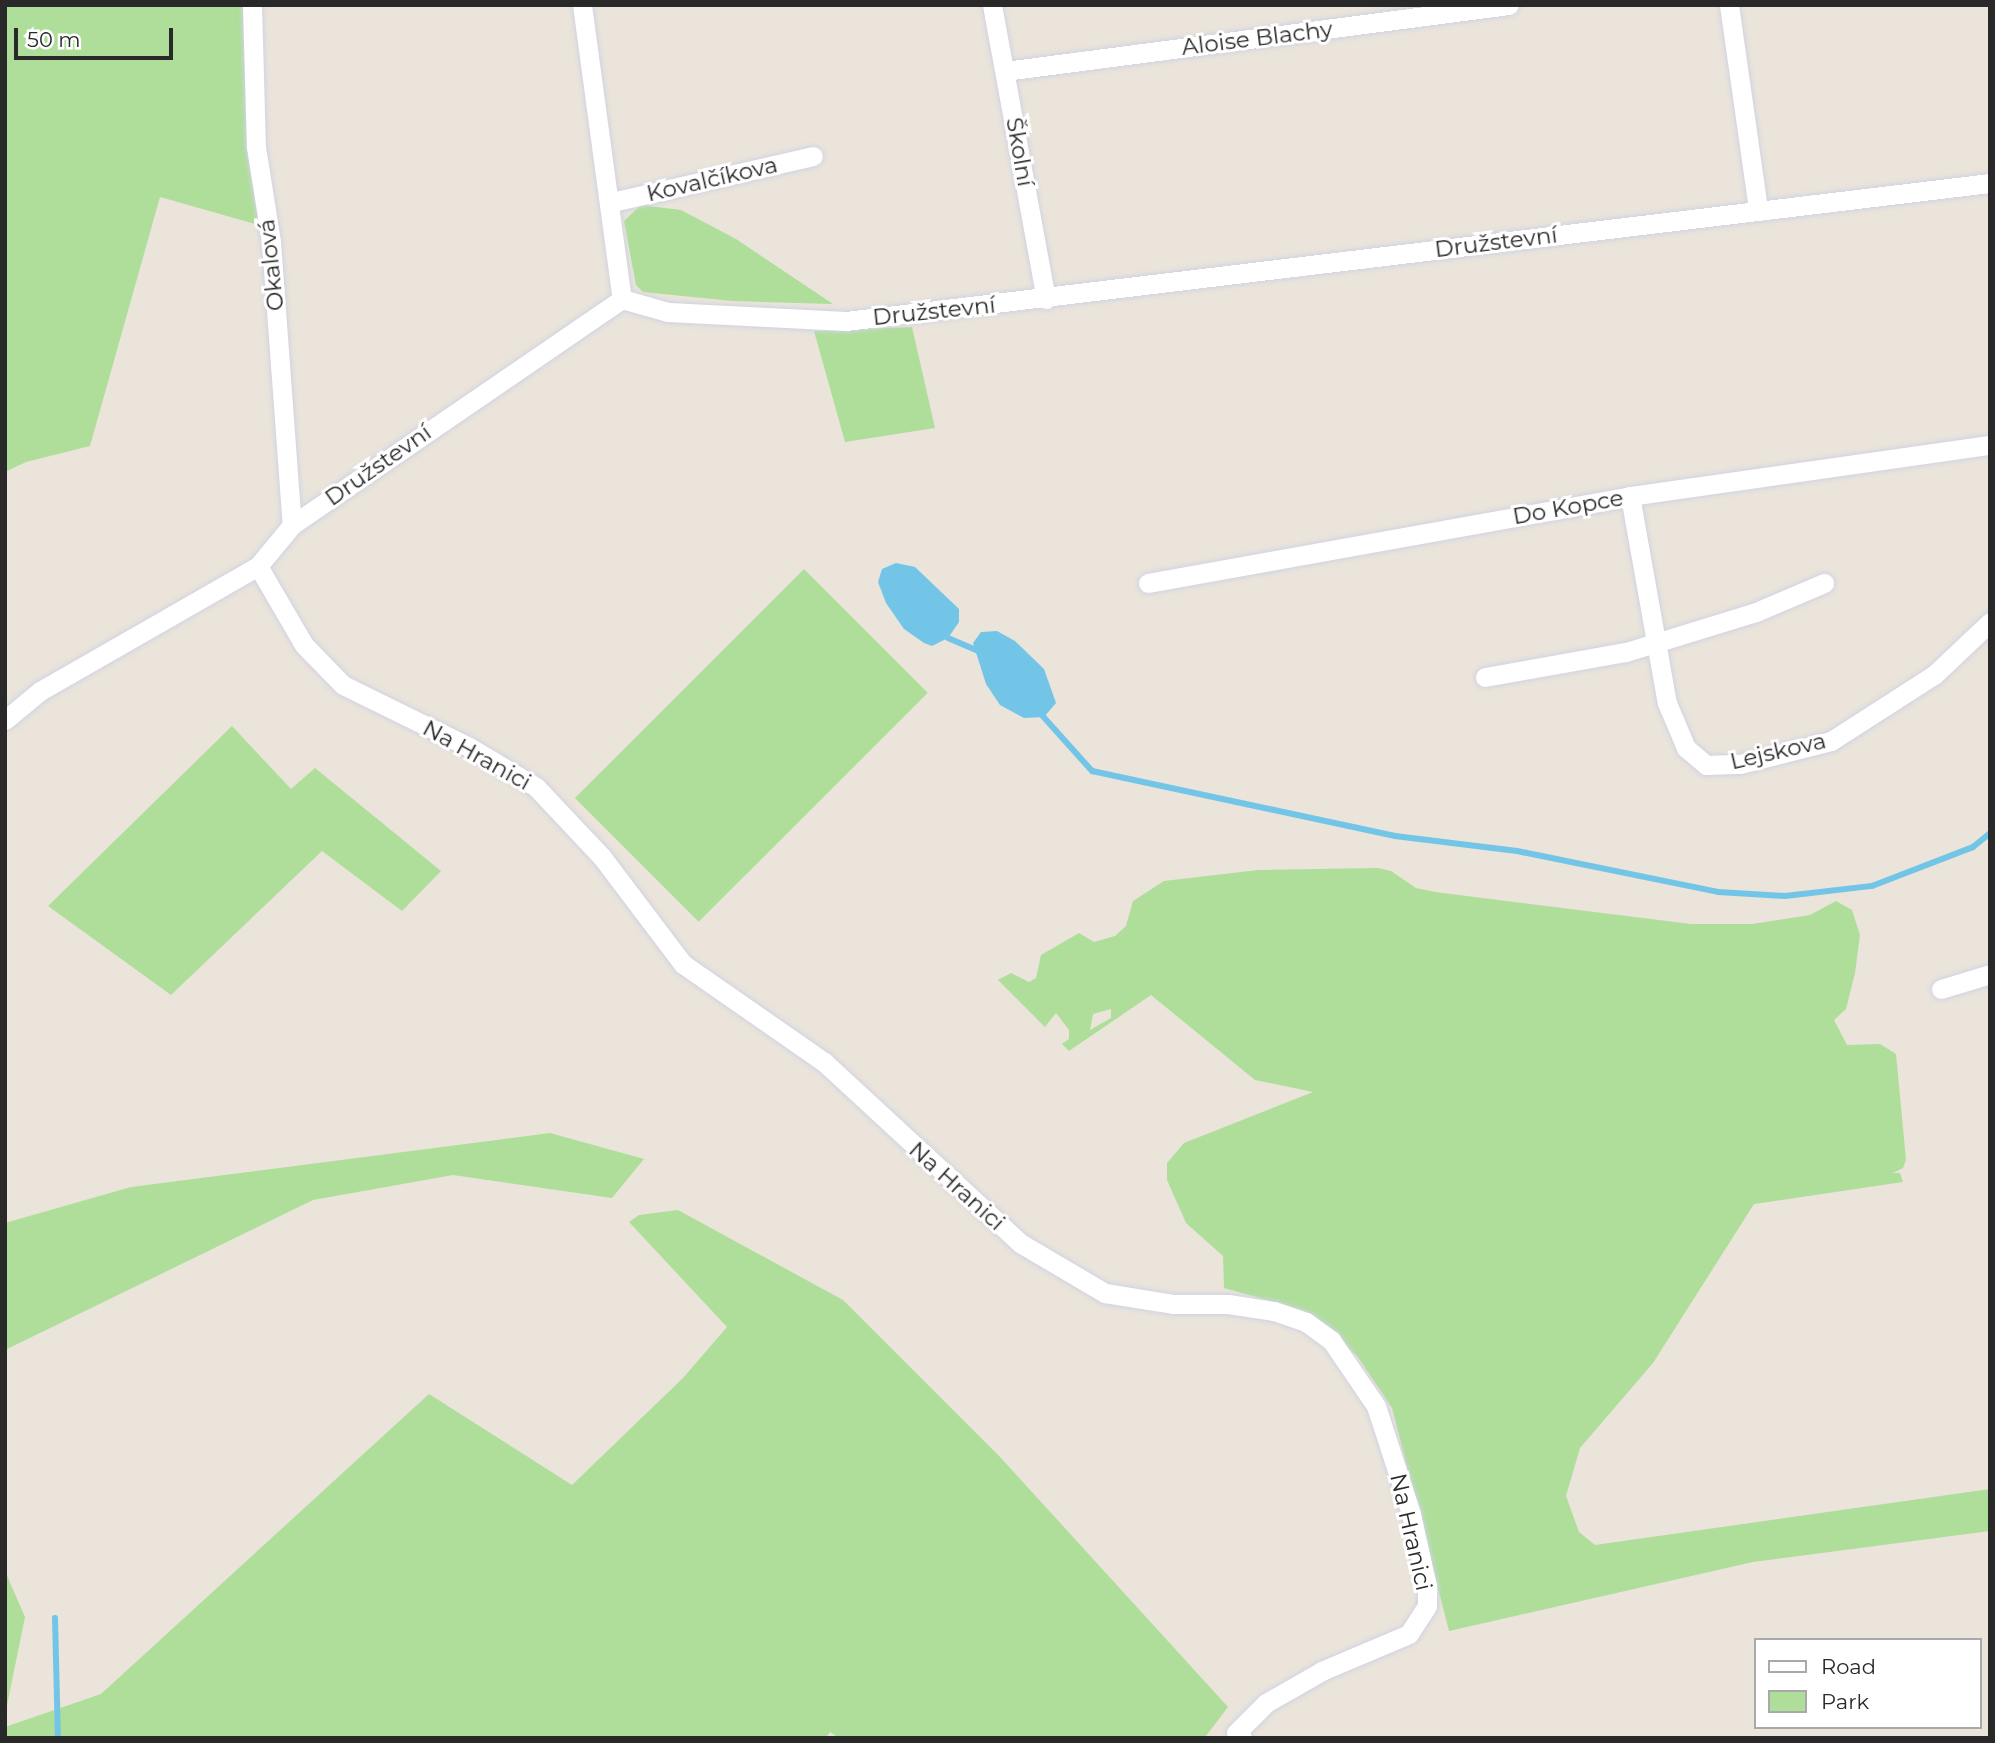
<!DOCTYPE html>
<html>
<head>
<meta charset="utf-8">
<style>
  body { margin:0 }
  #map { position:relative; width:1995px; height:1743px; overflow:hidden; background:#eae4db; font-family:Montserrat,sans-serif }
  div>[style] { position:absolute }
  .green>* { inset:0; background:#afde9a; transform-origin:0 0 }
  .water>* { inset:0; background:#73c5e7 }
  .stream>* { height:6px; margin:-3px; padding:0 3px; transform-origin:3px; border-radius:3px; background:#73c5e7 }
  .roads { filter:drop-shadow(0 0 2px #d0d3e1) drop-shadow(0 0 2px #d0d3e1) }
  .street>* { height:19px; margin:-9.5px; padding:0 9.5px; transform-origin:9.5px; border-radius:9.5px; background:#fff }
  span { translate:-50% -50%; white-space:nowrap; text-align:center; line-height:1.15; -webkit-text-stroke:6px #fff; paint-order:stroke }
  .street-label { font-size:23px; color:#292929 }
  .frame { position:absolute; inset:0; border:7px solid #292929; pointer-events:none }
  .legend { position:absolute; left:1754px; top:1638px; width:228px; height:91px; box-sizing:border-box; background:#fff; border:2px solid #a9a9a9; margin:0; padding:9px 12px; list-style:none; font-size:21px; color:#292929 }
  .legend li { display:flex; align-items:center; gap:14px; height:35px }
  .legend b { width:35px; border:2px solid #a9a9a9 }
  .scale { position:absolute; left:14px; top:28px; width:159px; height:32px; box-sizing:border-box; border:4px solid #292929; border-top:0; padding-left:9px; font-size:21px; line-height:24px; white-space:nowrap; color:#292929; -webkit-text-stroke:5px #fff; paint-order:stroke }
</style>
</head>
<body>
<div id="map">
  <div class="green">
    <div style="clip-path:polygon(5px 5px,250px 5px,262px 226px,160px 197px,90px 446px,26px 462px,5px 472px)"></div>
    <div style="clip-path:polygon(641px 205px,681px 210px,736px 239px,833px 304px,732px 301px,643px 292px,636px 285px,624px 221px)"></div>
    <div style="clip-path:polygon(912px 327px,935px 428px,845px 442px,814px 331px)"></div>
    <div style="left:804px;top:569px;width:175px;height:324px;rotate:45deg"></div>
    <div style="clip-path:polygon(232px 726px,291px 789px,315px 768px,441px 871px,402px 911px,322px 851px,171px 995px,48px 906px)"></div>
    <div style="clip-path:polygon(evenodd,1378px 868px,1391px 871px,1416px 888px,1435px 892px,1691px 924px,1752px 924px,1810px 915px,1836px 901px,1852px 910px,1860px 935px,1855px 973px,1846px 1009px,1834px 1020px,1847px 1045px,1880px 1044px,1896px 1054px,1906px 1160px,1903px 1168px,1893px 1173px,1900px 1173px,1903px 1182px,1754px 1204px,1653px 1363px,1580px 1448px,1566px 1496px,1579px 1532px,1595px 1545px,1990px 1489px,1990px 1531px,1753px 1562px,1449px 1631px,1392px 1408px,1357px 1356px,1316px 1319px,1295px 1308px,1224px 1288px,1223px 1256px,1186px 1223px,1167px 1180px,1167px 1163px,1184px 1143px,1313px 1092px,1255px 1080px,1151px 995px,1069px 1051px,1062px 1044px,1069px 1039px,1069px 1030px,1056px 1013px,1045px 1027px,998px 980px,1011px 973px,1029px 982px,1036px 978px,1041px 955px,1079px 933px,1094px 942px,1115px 936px,1126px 926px,1133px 901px,1164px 881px,1258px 870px,1378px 868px,1111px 1009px,1111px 1018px,1090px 1030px,1093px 1014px,1111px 1009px)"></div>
    <div style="clip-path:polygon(550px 1133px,644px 1159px,612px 1198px,453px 1175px,313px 1200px,5px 1350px,5px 1223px,131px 1187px)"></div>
    <div style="clip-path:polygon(678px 1210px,843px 1300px,1001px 1458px,1228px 1707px,1206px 1736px,1214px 1738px,839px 1738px,830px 1732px,826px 1738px,5px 1738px,5px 1727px,101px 1694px,429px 1394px,572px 1485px,683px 1378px,727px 1327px,629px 1222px,639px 1215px)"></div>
    <div style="clip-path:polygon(5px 1571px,25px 1617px,5px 1715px)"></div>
  </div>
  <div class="water">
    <div style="clip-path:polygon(896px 563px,915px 567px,959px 609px,959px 622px,948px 638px,932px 646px,924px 643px,904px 629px,886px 603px,878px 582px,882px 569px)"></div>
    <div style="clip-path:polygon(997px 631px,1015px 641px,1044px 669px,1056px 703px,1044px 717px,1024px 718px,1000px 705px,986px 684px,973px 643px,981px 632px)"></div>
  </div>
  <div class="stream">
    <div style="left:948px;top:638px;width:33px;rotate:23deg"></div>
    <div style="left:1040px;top:713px;width:78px;rotate:48.1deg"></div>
    <div style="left:1092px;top:771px;width:310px;rotate:12.1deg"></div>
    <div style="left:1395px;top:836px;width:123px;rotate:7deg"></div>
    <div style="left:1517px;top:851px;width:205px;rotate:11.5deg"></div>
    <div style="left:1718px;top:892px;width:67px;rotate:3.4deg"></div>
    <div style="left:1785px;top:896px;width:88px;rotate:-6.6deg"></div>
    <div style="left:1872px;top:886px;width:108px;rotate:-21.1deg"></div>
    <div style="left:1973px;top:847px;width:22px;rotate:-39deg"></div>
    <div style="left:55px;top:1618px;width:120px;rotate:88.6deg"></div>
  </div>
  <div class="roads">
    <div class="street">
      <div style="left:252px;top:5px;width:142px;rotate:88.4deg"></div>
      <div style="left:256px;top:147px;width:96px;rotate:81deg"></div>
      <div style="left:271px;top:242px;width:284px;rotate:85.8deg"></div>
      <div style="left:582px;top:5px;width:297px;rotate:82.3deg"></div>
      <div style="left:992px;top:5px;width:299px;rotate:79.6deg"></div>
      <div style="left:1729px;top:5px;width:207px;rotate:81.9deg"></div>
      <div style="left:1005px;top:71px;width:508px;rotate:-7.46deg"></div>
      <div style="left:612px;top:202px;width:206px;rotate:-12.9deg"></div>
      <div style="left:1630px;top:496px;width:210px;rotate:79.9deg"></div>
      <div style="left:1667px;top:703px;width:49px;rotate:67.1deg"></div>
      <div style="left:1686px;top:748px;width:26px;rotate:40deg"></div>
      <div style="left:1706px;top:765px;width:34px;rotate:-2deg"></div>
      <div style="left:1740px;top:764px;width:94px;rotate:-14.2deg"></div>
      <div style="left:1831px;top:741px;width:122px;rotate:-32.7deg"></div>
      <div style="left:1934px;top:675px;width:77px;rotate:-43.4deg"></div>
      <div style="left:258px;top:566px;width:91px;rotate:59.8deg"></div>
      <div style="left:304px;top:645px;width:56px;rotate:45.7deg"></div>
      <div style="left:343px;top:685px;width:140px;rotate:26.2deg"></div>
      <div style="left:469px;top:747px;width:78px;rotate:30.8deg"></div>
      <div style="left:536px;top:787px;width:96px;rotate:46.7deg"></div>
      <div style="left:602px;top:857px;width:134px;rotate:52.9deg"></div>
      <div style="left:683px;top:964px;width:172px;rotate:34.8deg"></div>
      <div style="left:824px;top:1062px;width:267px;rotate:42.7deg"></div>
      <div style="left:1020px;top:1243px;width:99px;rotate:30.5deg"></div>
      <div style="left:1105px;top:1293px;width:70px;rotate:9.1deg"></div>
      <div style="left:1174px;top:1304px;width:54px"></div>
      <div style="left:1228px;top:1304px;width:47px;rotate:8.7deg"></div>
      <div style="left:1274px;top:1311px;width:34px;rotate:19deg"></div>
      <div style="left:1306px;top:1322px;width:31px;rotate:36deg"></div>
      <div style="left:1331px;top:1340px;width:80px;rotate:55.7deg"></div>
      <div style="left:1376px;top:1406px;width:114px;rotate:72deg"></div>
      <div style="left:1411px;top:1514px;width:74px;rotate:77.5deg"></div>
      <div style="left:1427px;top:1586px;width:20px;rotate:90deg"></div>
      <div style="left:1427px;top:1606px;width:33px;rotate:123deg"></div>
      <div style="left:1409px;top:1634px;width:95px;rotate:157deg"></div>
      <div style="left:1322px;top:1671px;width:64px;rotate:150.3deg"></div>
      <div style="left:1266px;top:1703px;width:42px;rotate:135deg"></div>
      <div style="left:1236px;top:1733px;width:8px;rotate:40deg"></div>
      <div style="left:1148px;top:583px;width:490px;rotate:-10.2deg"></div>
      <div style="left:1630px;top:496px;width:364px;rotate:-8.1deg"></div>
      <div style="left:1485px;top:677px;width:143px;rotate:-10.1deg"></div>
      <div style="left:1626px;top:652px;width:136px;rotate:-17.1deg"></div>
      <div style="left:1756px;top:612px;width:74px;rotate:-23.1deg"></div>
      <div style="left:5px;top:720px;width:45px;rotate:-39.6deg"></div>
      <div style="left:40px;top:691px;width:251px;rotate:-29.8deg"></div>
      <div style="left:258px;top:566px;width:53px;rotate:-50.3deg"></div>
      <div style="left:292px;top:525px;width:400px;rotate:-34.4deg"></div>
      <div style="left:622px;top:299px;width:48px;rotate:15.8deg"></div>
      <div style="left:668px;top:312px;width:178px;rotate:2.9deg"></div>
      <div style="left:846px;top:321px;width:1152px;rotate:-6.88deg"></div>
      <div style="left:1941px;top:989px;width:51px;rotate:-17deg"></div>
    </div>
  </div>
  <div class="street-label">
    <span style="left:1257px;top:38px;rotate:-7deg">Aloise Blachy</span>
    <span style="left:1020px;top:152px;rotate:80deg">Školní</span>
    <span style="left:712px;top:179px;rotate:-13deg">Kovalčíkova</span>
    <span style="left:1496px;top:242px;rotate:-7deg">Družstevní</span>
    <span style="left:271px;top:265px;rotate:-96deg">Okalová</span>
    <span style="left:934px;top:311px;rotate:-6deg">Družstevní</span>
    <span style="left:378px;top:465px;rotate:-35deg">Družstevní</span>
    <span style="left:1568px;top:507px;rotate:-10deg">Do Kopce</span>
    <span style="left:1778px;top:751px;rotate:-13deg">Lejskova</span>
    <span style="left:477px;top:755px;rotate:29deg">Na Hranici</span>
    <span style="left:957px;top:1186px;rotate:42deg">Na Hranici</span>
    <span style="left:1411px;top:1532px;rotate:77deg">Na Hranici</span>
  </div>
  <div class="frame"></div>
  <ul class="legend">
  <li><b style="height:9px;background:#fff"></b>Road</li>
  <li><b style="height:19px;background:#afde9a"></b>Park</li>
  </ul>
  <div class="scale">50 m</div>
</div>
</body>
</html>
